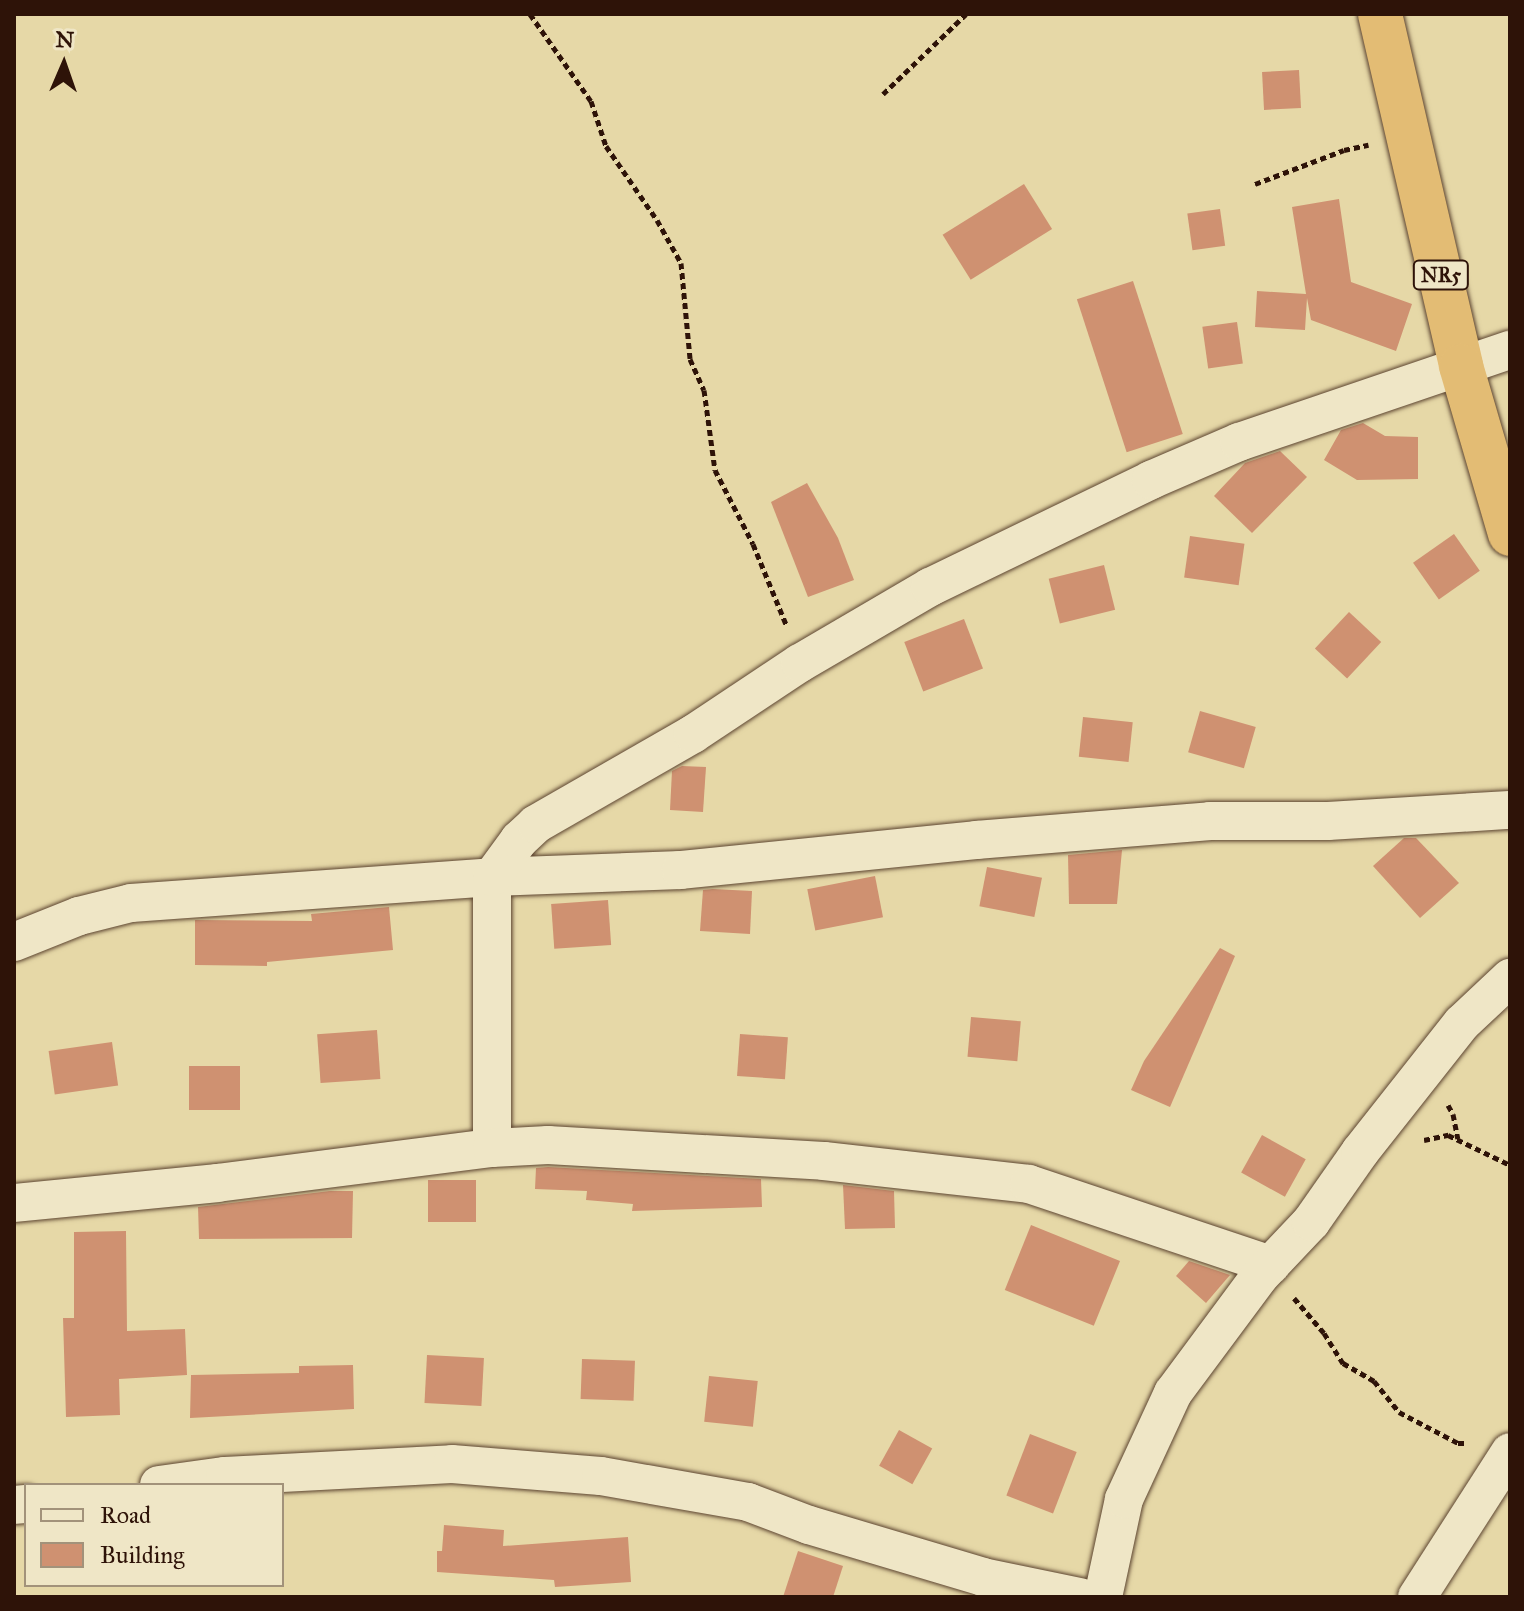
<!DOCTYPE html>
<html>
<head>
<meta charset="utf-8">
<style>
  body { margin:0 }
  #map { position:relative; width:1524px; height:1611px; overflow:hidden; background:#e6d8a7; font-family:"IM FELL Great Primer",serif }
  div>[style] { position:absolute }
  .building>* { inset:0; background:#cf9171; transform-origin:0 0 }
  .path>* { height:5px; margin-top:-2.5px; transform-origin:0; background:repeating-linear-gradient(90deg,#2e1308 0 6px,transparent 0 10px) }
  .roads { filter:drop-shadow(0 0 2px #5c4430) drop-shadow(0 0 2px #5c4430) }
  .street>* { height:38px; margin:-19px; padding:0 19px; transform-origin:19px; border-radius:19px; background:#efe6c6 }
  .highway>* { height:44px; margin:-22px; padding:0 22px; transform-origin:22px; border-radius:22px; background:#e3bc74 }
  span { translate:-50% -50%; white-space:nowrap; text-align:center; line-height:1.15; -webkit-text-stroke:6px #efe6c6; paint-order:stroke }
  .shield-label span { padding:2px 6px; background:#efe6c6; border:2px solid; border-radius:6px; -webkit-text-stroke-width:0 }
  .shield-label { font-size:20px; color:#2e1308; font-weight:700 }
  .frame { position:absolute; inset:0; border:16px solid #2e1308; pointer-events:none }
  .legend { position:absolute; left:24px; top:1483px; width:260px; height:104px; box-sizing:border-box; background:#efe6c6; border:2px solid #a2927a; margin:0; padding:10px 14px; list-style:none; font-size:24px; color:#2e1308 }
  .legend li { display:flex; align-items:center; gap:16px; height:40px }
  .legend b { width:40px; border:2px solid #a2927a }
  .north { position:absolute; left:24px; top:24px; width:80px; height:80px; -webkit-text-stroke:6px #efe6c6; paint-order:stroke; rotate:2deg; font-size:22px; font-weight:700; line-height:32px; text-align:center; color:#2e1308 }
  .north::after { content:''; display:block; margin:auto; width:28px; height:36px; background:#2e1308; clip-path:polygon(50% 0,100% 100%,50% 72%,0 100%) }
</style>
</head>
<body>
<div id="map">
  <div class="building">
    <div style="left:1299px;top:70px;width:38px;height:37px;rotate:87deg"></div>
    <div style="left:1024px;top:184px;width:53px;height:96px;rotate:58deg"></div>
    <div style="clip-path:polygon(1339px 199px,1351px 282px,1412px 304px,1396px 351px,1311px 320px,1307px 298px,1305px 330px,1255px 327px,1257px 291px,1306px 294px,1292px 207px)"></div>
    <div style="left:1220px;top:209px;width:37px;height:33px;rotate:82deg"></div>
    <div style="left:1133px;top:281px;width:161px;height:59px;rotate:72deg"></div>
    <div style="left:1237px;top:322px;width:42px;height:35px;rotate:82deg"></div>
    <div style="clip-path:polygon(1363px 423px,1385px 436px,1418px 437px,1418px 479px,1357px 480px,1324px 460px,1341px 430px)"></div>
    <div style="clip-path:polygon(1280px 451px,1307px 477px,1252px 533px,1214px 496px,1245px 463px)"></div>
    <div style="clip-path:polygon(807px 483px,838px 538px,854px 580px,808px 597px,771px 502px)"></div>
    <div style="left:1454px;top:534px;width:45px;height:50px;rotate:55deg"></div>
    <div style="left:1190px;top:536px;width:55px;height:42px;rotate:8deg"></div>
    <div style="left:1104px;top:565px;width:46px;height:57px;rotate:76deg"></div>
    <div style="left:1349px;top:612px;width:44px;height:50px;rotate:43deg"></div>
    <div style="left:964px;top:619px;width:53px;height:64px;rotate:69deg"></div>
    <div style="left:1200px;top:711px;width:58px;height:43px;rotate:16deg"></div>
    <div style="left:1083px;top:717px;width:50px;height:40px;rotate:6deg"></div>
    <div style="clip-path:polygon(682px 766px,706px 767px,703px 812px,670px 810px,672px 771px)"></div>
    <div style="clip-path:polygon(1404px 838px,1416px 838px,1459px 883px,1420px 918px,1373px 866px)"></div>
    <div style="clip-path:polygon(1122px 850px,1117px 904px,1069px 904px,1068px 855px)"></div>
    <div style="left:987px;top:867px;width:56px;height:40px;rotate:11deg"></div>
    <div style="left:875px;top:876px;width:42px;height:69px;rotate:79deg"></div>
    <div style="clip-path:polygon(713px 889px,752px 891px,750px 934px,700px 931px,703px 890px)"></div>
    <div style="left:608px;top:900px;width:45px;height:57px;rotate:86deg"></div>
    <div style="clip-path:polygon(389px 907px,393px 950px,267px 962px,267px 966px,195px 965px,195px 920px,312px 921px,311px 914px)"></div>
    <div style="clip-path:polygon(1220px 948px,1235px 956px,1170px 1107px,1131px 1090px,1144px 1061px)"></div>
    <div style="left:971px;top:1017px;width:50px;height:40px;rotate:5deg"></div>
    <div style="left:377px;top:1030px;width:49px;height:60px;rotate:86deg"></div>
    <div style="left:740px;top:1034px;width:48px;height:42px;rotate:4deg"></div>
    <div style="left:112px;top:1042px;width:44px;height:64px;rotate:82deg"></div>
    <div style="left:240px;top:1066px;width:44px;height:51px;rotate:90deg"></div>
    <div style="left:1262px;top:1135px;width:50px;height:43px;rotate:29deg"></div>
    <div style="clip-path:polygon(548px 1167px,761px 1179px,762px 1207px,632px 1211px,633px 1204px,586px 1200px,587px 1191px,535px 1189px,536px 1168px)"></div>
    <div style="left:428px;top:1180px;width:48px;height:42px"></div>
    <div style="clip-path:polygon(843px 1185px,894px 1191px,895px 1228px,845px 1229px)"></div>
    <div style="clip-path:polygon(330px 1191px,353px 1191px,352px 1238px,199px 1239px,198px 1207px)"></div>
    <div style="left:1031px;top:1225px;width:96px;height:70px;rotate:22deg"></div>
    <div style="clip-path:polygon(126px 1231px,127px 1331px,185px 1329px,187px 1375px,119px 1379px,120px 1415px,66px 1417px,63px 1318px,74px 1318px,74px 1232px)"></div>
    <div style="clip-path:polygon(1189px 1261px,1230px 1275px,1206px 1303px,1176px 1276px)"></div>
    <div style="left:427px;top:1355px;width:57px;height:48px;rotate:3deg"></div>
    <div style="left:582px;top:1359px;width:53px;height:40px;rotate:2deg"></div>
    <div style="clip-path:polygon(353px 1365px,354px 1409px,190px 1418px,191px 1375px,299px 1373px,299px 1366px)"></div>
    <div style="left:709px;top:1376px;width:49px;height:46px;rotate:6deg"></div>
    <div style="left:899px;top:1430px;width:38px;height:41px;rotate:29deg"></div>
    <div style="left:1030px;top:1434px;width:50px;height:66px;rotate:21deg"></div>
    <div style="clip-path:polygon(444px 1525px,504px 1530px,503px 1546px,628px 1537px,631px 1582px,555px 1587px,554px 1580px,437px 1572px,437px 1551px,442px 1551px)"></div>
    <div style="clip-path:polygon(798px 1551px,843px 1566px,833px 1597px,783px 1597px)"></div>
  </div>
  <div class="path">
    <div style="left:530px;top:14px;width:106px;rotate:55deg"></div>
    <div style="left:591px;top:101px;width:47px;rotate:71.6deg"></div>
    <div style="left:606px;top:146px;width:90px;rotate:55.4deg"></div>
    <div style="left:657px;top:220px;width:49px;rotate:60.8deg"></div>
    <div style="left:681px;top:263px;width:96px;rotate:84.6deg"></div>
    <div style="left:690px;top:359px;width:34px;rotate:66deg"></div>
    <div style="left:704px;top:390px;width:81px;rotate:82.2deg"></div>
    <div style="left:715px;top:470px;width:83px;rotate:62.8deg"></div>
    <div style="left:753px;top:544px;width:87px;rotate:67.6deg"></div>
    <div style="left:883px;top:94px;width:115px;rotate:-43.9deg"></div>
    <div style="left:1255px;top:184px;width:95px;rotate:-20.9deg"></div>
    <div style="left:1344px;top:150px;width:25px;rotate:-12deg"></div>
    <div style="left:1448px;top:1105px;width:10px;rotate:61deg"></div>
    <div style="left:1453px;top:1114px;width:25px;rotate:79deg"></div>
    <div style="left:1424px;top:1140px;width:25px;rotate:-12deg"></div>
    <div style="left:1448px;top:1135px;width:69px;rotate:25.8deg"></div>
    <div style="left:1294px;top:1298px;width:46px;rotate:49.4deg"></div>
    <div style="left:1324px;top:1333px;width:36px;rotate:58deg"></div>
    <div style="left:1343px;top:1363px;width:36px;rotate:30deg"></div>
    <div style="left:1374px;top:1381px;width:40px;rotate:51deg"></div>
    <div style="left:1399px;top:1412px;width:67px;rotate:27.7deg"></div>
    <div style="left:1458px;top:1443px;width:10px"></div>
  </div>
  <div class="roads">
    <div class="street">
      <div style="left:14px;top:942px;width:70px;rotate:-21.8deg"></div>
      <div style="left:79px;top:916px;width:54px;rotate:-14deg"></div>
      <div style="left:131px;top:903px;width:362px;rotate:-4.1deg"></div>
      <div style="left:492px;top:877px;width:189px;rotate:-2.1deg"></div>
      <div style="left:681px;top:870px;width:297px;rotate:-5.8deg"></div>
      <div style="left:976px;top:840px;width:235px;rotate:-4.6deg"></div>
      <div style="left:1210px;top:821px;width:118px"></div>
      <div style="left:1328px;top:821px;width:182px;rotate:-3.5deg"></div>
      <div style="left:492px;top:1148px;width:271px;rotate:-90deg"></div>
      <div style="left:492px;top:877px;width:46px;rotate:-53.9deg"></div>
      <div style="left:519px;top:840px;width:23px;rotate:-43deg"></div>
      <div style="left:536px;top:824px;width:181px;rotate:-29.8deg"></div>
      <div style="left:693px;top:734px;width:128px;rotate:-33.6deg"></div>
      <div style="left:800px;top:663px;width:151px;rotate:-30.3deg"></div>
      <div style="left:930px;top:587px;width:246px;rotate:-25.8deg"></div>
      <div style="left:1151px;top:480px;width:96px;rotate:-23.4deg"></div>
      <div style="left:1239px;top:442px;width:286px;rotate:-18.8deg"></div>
      <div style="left:14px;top:1203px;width:204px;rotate:-5.6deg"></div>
      <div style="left:217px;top:1183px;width:277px;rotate:-7.3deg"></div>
      <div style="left:492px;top:1148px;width:56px;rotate:-3.1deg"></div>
      <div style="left:548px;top:1145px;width:276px;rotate:3.3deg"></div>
      <div style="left:824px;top:1161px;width:206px;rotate:6.4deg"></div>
      <div style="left:1029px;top:1184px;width:255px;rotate:18.5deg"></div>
      <div style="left:159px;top:1485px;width:67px;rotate:-7.8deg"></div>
      <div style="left:225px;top:1476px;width:227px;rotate:-3deg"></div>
      <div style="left:452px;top:1464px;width:149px;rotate:4.6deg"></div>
      <div style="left:601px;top:1476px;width:149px;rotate:10deg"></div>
      <div style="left:748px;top:1502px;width:65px;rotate:20.7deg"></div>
      <div style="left:809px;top:1525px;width:182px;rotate:16.6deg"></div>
      <div style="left:983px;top:1577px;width:99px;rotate:11.7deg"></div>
      <div style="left:14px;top:1505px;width:12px;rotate:-5deg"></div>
      <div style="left:1103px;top:1597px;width:100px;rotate:-77.9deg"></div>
      <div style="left:1124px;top:1499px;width:117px;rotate:-65.2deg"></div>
      <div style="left:1173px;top:1393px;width:144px;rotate:-53.4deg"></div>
      <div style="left:1259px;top:1277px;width:76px;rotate:-46.6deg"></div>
      <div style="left:1311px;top:1222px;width:85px;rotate:-55deg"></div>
      <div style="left:1360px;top:1152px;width:164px;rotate:-51.7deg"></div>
      <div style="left:1462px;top:1023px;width:66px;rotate:-43.2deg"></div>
      <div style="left:1417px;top:1597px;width:172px;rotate:-57.3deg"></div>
    </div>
    <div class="highway">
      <div style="left:1380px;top:14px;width:361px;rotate:77deg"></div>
      <div style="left:1461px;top:366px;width:175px;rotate:73.7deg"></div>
    </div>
  </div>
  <div class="shield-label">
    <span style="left:1441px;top:275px">NR5</span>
  </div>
  <div class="frame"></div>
  <ul class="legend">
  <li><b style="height:10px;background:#efe6c6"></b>Road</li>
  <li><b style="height:22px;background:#cf9171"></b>Building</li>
  </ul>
  <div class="north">N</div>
</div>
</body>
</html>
